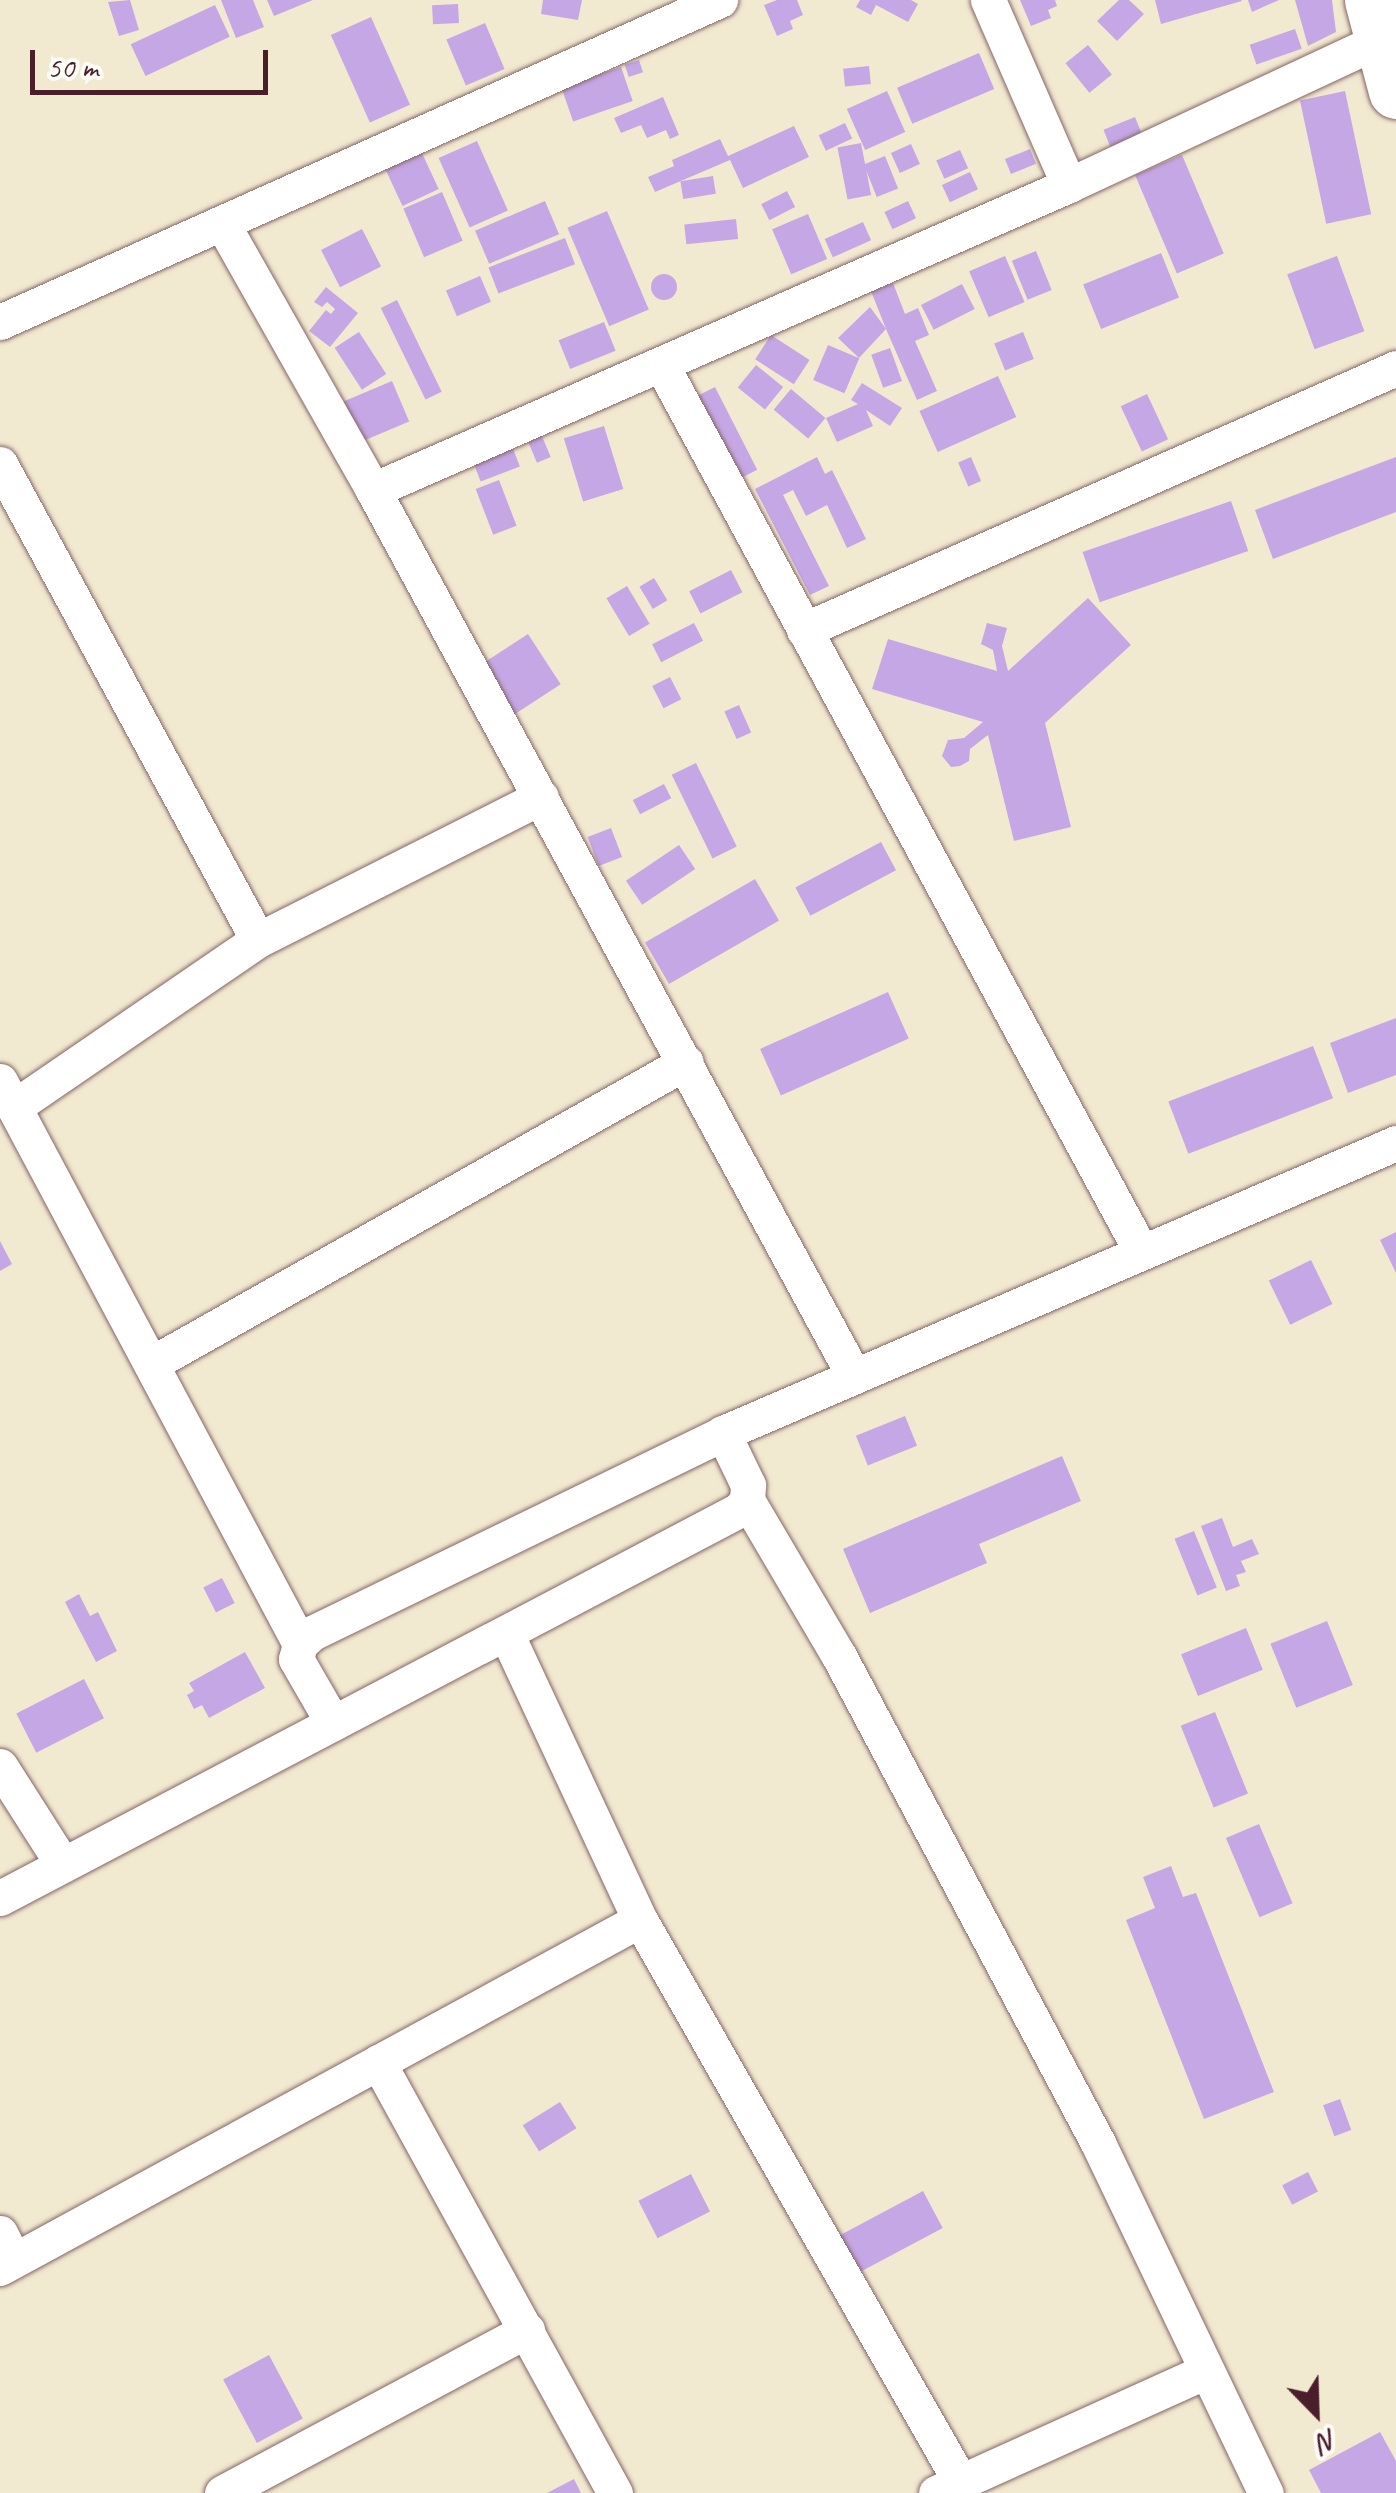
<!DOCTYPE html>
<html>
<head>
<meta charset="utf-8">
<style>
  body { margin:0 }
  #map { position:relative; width:1396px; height:2493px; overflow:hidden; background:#f2e9d1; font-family:Caveat,sans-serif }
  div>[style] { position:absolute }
  .building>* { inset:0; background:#c6a7e6; transform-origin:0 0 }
  .round { border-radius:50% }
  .roads { filter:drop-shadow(0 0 2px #856665) drop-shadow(0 0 2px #856665) }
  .minor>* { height:35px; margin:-17.5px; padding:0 17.5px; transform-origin:17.5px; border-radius:17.5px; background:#fff }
  .primary>* { height:55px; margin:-27.5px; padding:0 27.5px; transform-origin:27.5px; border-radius:27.5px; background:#fff }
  span { translate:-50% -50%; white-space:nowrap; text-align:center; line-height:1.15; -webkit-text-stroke:10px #fdfcf7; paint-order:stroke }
  .north { position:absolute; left:1266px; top:2363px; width:100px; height:100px; -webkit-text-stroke:8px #fdfcf7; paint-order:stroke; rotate:157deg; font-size:28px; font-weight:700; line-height:40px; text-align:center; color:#4a1f2b }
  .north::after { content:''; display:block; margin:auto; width:35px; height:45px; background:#4a1f2b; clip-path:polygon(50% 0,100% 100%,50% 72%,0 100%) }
  .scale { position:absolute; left:30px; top:50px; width:238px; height:45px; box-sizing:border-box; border:5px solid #4a1f2b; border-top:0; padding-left:12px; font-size:30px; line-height:35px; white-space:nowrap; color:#4a1f2b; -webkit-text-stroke:8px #fdfcf7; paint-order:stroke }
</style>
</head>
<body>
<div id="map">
  <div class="building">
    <div style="clip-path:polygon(130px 0,139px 30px,119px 36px,108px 2px)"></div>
    <div style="clip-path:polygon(221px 0,253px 0,264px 27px,236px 38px)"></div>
    <div style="clip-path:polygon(267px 0,313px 0,274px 16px)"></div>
    <div style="clip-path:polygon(543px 0,582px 0,578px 20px,541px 14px)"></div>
    <div style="clip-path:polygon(777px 0,797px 0,803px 15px,790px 21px,793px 29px,777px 36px,764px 5px)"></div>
    <div style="clip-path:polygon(860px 0,911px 0,918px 4px,908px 22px,876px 5px,871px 15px,856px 7px)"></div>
    <div style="clip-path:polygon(1020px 0,1055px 0,1057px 6px,1048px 10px,1051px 18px,1031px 26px)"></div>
    <div style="clip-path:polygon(1119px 0,1129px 0,1144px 14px,1117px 41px,1097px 21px)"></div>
    <div style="clip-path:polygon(1155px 0,1241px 0,1242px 1px,1161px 24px)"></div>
    <div style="clip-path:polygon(1248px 0,1279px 0,1252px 12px)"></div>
    <div style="clip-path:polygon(1295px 0,1332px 0,1336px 32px,1308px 46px)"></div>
    <div style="left:458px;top:4px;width:19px;height:26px;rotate:87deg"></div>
    <div style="left:215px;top:5px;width:35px;height:93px;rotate:65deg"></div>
    <div style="left:371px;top:17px;width:96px;height:44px;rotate:66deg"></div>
    <div style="left:485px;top:23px;width:50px;height:42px;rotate:67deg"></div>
    <div style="left:1295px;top:29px;width:21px;height:48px;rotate:71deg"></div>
    <div style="left:1088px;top:45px;width:38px;height:29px;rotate:51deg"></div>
    <div style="left:979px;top:53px;width:39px;height:89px;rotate:67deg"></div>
    <div style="left:639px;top:60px;width:13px;height:15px;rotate:72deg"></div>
    <div style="left:869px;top:66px;width:18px;height:26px;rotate:84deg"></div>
    <div style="left:621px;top:67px;width:36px;height:63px;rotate:71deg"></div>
    <div style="left:887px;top:91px;width:45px;height:44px;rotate:66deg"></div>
    <div style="left:1345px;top:91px;width:126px;height:46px;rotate:78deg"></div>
    <div style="clip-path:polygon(663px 97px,679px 135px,670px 139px,666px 130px,647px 138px,641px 125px,621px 133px,614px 118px)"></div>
    <div style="left:1135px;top:117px;width:18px;height:34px;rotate:68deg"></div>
    <div style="left:845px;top:123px;width:17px;height:29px;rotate:65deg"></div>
    <div style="clip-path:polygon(794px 126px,809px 157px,743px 188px,730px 160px,655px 192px,648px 177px,674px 166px,672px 160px,720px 139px,728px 156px)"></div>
    <div style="left:477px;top:141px;width:76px;height:42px;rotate:66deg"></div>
    <div style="left:861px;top:143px;width:53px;height:24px;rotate:79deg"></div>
    <div style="left:911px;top:144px;width:22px;height:22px;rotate:66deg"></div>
    <div style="left:1030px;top:149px;width:16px;height:27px;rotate:68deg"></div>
    <div style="left:960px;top:150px;width:20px;height:26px;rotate:66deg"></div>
    <div style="left:421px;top:151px;width:42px;height:40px;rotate:65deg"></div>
    <div style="left:1182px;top:155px;width:107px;height:51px;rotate:67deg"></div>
    <div style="left:885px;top:156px;width:35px;height:23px;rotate:68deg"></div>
    <div style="left:970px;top:172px;width:19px;height:31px;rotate:65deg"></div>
    <div style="left:713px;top:176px;width:18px;height:33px;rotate:81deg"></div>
    <div style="left:787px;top:191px;width:18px;height:29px;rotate:63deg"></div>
    <div style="left:442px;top:192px;width:53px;height:42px;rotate:67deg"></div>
    <div style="left:545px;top:201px;width:36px;height:76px;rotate:67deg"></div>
    <div style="left:908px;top:201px;width:19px;height:26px;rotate:65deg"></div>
    <div style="left:607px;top:211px;width:107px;height:43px;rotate:67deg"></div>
    <div style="left:808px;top:214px;width:49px;height:39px;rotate:67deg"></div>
    <div style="left:736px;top:219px;width:20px;height:52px;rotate:84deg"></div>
    <div style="left:863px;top:222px;width:20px;height:42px;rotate:66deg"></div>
    <div style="left:362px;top:229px;width:42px;height:46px;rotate:63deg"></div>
    <div style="left:565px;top:238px;width:28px;height:82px;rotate:69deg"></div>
    <div style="left:1036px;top:251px;width:42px;height:26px;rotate:68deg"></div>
    <div style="left:1161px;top:253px;width:48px;height:84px;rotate:68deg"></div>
    <div style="left:1005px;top:256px;width:50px;height:39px;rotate:67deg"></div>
    <div style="left:1337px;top:256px;width:80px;height:53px;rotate:70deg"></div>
    <div class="round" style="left:651px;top:274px;width:26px;height:26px"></div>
    <div style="left:480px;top:276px;width:28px;height:37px;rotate:67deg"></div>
    <div style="clip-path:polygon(893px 283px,905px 314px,918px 308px,929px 335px,915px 341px,937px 391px,917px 400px,886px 329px,859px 358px,838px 338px,870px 307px,886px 329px,871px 291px)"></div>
    <div style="left:962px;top:284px;width:28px;height:46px;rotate:63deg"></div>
    <div style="clip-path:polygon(326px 287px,358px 313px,330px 347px,309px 331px,326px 310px,331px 314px,335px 309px,327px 302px,322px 307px,314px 302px)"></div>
    <div style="left:397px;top:300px;width:102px;height:18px;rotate:64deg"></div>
    <div style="left:604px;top:322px;width:31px;height:49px;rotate:68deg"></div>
    <div style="left:359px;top:332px;width:50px;height:29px;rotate:57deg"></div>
    <div style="left:1023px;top:332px;width:29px;height:31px;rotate:68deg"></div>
    <div style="left:771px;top:335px;width:46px;height:29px;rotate:33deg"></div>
    <div style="left:828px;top:345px;width:34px;height:38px;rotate:23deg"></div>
    <div style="left:890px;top:348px;width:35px;height:20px;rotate:70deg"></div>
    <div style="left:756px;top:365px;width:35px;height:29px;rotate:39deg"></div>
    <div style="left:998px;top:376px;width:45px;height:86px;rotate:66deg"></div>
    <div style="left:392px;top:381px;width:44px;height:54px;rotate:67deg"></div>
    <div style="clip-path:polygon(862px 383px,902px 408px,890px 426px,866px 410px,873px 426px,837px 442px,826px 418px,858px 404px,851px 400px)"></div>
    <div style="left:715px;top:387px;width:93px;height:20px;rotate:63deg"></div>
    <div style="left:791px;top:389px;width:45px;height:27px;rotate:40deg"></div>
    <div style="left:1147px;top:394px;width:50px;height:29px;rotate:65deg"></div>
    <div style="left:604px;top:426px;width:66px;height:42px;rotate:73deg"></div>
    <div style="left:541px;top:434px;width:25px;height:15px;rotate:67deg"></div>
    <div style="left:512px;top:446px;width:22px;height:42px;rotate:69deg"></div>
    <div style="clip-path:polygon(817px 457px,825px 474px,832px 470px,866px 539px,847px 548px,827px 505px,806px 516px,793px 490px,783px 495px,829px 586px,810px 595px,755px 489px)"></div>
    <div style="left:971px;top:457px;width:26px;height:14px;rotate:67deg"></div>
    <div style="clip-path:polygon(1396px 457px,1396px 512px,1273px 559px,1255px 510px)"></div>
    <div style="left:499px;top:480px;width:49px;height:25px;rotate:69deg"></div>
    <div style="left:1231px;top:501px;width:53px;height:157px;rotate:71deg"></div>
    <div style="left:731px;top:570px;width:25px;height:47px;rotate:63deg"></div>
    <div style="left:654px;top:578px;width:26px;height:17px;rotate:59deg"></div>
    <div style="left:627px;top:586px;width:44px;height:24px;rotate:59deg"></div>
    <div style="clip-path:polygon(1088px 598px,1131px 645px,1045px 723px,1071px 827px,1014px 841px,988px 735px,970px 749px,969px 761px,960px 766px,951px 767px,942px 756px,948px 740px,964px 738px,983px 722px,872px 689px,888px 639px,997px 671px,993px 650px,981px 644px,987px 623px,1007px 628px,1002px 646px,1008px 671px)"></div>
    <div style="left:694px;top:623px;width:20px;height:47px;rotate:63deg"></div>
    <div style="left:528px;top:634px;width:60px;height:59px;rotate:57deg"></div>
    <div style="left:670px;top:677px;width:25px;height:20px;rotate:63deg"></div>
    <div style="left:739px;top:705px;width:30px;height:16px;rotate:66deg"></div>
    <div style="left:696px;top:763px;width:93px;height:27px;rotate:64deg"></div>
    <div style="left:664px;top:784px;width:16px;height:35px;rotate:63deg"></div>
    <div style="left:611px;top:828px;width:31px;height:25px;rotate:69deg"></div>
    <div style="left:881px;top:842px;width:32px;height:97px;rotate:62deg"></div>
    <div style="left:679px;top:845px;width:29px;height:64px;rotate:56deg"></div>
    <div style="left:755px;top:879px;width:48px;height:127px;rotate:60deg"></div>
    <div style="left:888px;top:992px;width:51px;height:140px;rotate:66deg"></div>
    <div style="clip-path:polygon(1396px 1018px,1396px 1075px,1348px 1093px,1330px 1043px)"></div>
    <div style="left:1313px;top:1046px;width:56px;height:155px;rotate:69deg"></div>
    <div style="clip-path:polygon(1396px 1232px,1396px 1273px,1380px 1240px)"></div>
    <div style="clip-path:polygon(0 1241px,12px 1264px,0 1271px)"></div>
    <div style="left:1311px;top:1260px;width:49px;height:47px;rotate:64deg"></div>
    <div style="left:905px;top:1416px;width:32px;height:53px;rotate:68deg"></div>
    <div style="clip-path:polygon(1062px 1456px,1081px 1501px,979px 1544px,987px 1563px,870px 1613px,843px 1549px)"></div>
    <div style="clip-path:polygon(1222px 1518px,1233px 1547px,1252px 1539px,1259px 1554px,1241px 1561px,1246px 1572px,1236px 1575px,1240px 1586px,1226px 1591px,1201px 1526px)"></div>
    <div style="left:1194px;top:1531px;width:61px;height:21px;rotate:68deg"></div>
    <div style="left:222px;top:1578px;width:28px;height:21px;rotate:63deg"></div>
    <div style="clip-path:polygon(79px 1594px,90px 1616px,98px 1612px,117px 1651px,96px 1662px,65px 1602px)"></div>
    <div style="left:1327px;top:1621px;width:69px;height:61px;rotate:68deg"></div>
    <div style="left:1246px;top:1628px;width:45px;height:70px;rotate:68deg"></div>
    <div style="clip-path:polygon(245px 1652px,265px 1688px,209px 1718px,202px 1705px,194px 1709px,187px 1695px,194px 1691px,189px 1683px)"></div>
    <div style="left:84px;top:1679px;width:44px;height:76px;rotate:63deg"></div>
    <div style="left:1215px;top:1712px;width:88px;height:37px;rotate:68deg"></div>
    <div style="left:1259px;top:1824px;width:86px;height:36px;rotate:67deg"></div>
    <div style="clip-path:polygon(1171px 1866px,1183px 1897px,1196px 1893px,1274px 2092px,1204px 2119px,1126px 1920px,1155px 1908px,1143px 1877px)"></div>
    <div style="left:1340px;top:2099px;width:33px;height:18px;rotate:70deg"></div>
    <div style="left:560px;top:2102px;width:31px;height:44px;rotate:58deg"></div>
    <div style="left:1308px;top:2172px;width:22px;height:29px;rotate:63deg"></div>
    <div style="left:691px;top:2174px;width:42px;height:59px;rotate:63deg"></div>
    <div style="left:923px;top:2191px;width:42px;height:100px;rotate:62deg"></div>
    <div style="left:269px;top:2355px;width:72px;height:52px;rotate:62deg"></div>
    <div style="clip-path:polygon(1380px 2432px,1396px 2461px,1396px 2493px,1321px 2493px,1309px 2470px)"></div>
    <div style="clip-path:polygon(574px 2479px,581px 2493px,547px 2493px)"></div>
  </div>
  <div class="roads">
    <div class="minor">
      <div style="left:988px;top:0;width:202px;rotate:66.4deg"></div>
      <div style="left:222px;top:223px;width:307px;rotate:60.5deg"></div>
      <div style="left:373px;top:490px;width:1008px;rotate:61.5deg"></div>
      <div style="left:0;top:322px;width:789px;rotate:-24.1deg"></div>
      <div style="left:661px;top:364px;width:1009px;rotate:61.58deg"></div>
      <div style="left:0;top:464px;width:541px;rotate:61.54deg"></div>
      <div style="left:373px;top:490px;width:760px;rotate:-23.66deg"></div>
      <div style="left:1069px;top:185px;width:345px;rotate:-25deg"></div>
      <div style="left:804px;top:630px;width:647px;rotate:-23.87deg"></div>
      <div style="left:0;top:1081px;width:638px;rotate:61.95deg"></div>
      <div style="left:14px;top:1107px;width:296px;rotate:-34.4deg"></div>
      <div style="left:258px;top:940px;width:317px;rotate:-26.8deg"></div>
      <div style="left:151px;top:1364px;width:614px;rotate:-29.44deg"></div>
      <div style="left:747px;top:1500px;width:181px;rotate:59.5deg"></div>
      <div style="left:839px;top:1656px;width:552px;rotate:61.99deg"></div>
      <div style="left:1098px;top:2143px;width:388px;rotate:64.4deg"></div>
      <div style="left:506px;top:1633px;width:317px;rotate:65deg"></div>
      <div style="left:640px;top:1920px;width:646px;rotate:60.3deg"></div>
      <div style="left:333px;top:1723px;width:74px;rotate:-120deg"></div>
      <div style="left:296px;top:1659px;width:16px;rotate:-75deg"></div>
      <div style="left:300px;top:1644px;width:16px;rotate:-43deg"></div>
      <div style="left:312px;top:1633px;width:457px;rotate:-25.9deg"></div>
      <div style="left:723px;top:1433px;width:733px;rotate:-23.31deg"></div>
      <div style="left:0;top:1766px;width:117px;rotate:57.5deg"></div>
      <div style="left:0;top:1898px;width:835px;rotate:-27.7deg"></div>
      <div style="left:739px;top:1510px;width:13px;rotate:-51deg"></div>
      <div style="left:747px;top:1500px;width:15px;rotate:-86deg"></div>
      <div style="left:748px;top:1485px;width:58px;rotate:-115.7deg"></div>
      <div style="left:378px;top:2062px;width:492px;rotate:61.2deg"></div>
      <div style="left:0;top:2233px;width:30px;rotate:63deg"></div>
      <div style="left:0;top:2268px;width:728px;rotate:-28.54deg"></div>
      <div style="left:222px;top:2493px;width:346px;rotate:-28.1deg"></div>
      <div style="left:936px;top:2493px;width:296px;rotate:-24.3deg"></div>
    </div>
    <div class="primary">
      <div style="left:1372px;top:0;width:94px;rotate:75.2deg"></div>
    </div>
  </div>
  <div class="north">N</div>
  <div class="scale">50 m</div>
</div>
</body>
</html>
